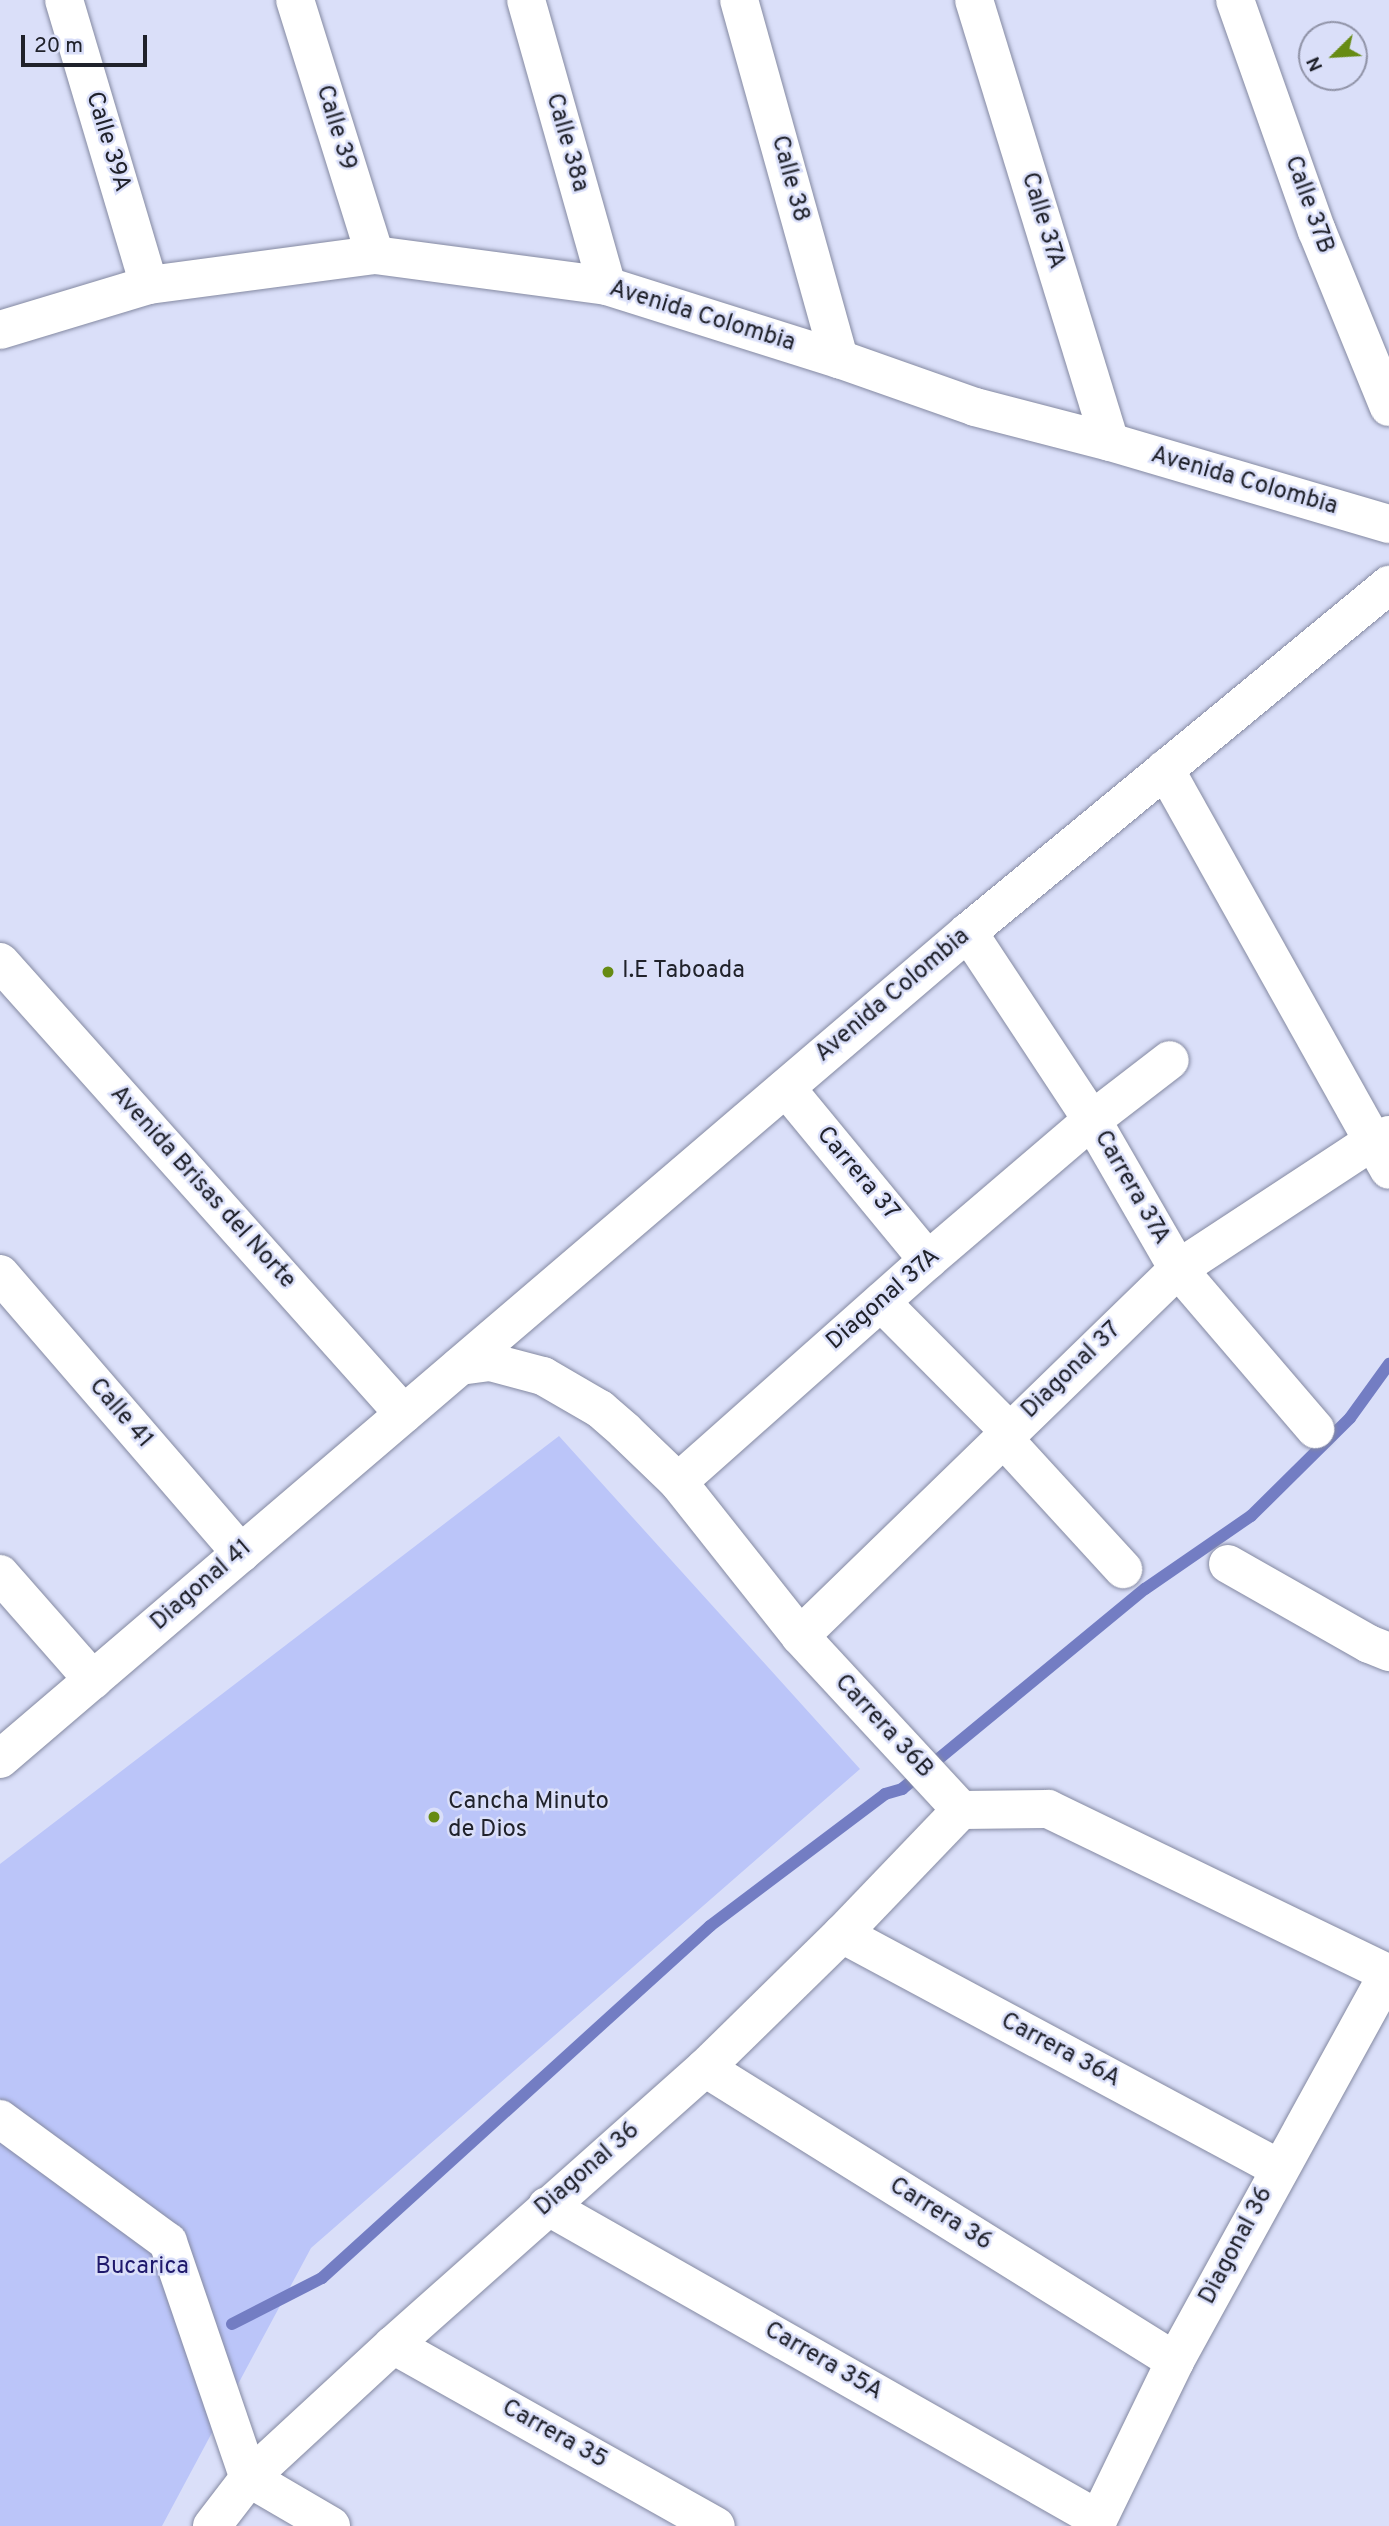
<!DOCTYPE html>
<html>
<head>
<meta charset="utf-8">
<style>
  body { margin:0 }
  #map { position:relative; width:1389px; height:2526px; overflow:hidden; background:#dadff9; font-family:Overpass,sans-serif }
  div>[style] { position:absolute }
  .green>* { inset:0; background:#bbc5f9 }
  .stream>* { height:12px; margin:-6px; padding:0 6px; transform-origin:6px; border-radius:6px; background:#737dc3 }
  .roads { filter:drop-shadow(0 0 2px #8489a1) drop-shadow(0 0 2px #8489a1) }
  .minor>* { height:38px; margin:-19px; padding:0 19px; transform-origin:19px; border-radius:19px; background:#fff }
  .dots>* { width:19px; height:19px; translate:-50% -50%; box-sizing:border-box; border:4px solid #dadff9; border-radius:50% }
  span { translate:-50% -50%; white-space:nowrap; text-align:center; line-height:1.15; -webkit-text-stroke:5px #dadff9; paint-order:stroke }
  .street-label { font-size:24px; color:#20222b }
  .poi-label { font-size:24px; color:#20222b }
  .left { translate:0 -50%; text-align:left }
  .park-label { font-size:24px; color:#1f196c }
  .north { position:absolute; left:1298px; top:21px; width:70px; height:70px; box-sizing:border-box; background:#dadff9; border:2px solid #9093a7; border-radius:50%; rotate:246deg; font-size:19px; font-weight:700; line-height:28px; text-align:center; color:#20222b }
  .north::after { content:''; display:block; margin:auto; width:24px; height:32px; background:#668b13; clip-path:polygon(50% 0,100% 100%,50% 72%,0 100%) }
  .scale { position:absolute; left:21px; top:35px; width:126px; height:32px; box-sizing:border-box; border:4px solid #20222b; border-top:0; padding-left:9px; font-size:21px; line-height:24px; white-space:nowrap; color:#20222b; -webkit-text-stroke:5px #dadff9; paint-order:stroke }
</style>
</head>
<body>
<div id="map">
  <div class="green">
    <div style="clip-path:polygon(559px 1436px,860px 1769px,311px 2248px,162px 2526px,0 2526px,0 1864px)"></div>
  </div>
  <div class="stream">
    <div style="left:232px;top:2324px;width:101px;rotate:-27.1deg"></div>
    <div style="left:322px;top:2278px;width:524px;rotate:-42.21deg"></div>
    <div style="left:710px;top:1926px;width:219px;rotate:-37deg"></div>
    <div style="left:885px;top:1794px;width:18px;rotate:-16deg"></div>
    <div style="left:902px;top:1789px;width:315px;rotate:-39.5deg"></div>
    <div style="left:1145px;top:1589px;width:129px;rotate:-34.6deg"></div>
    <div style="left:1251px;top:1516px;width:139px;rotate:-44.7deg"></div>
    <div style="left:1350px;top:1418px;width:67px;rotate:-54.2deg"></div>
  </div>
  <div class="roads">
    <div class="minor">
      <div style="left:64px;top:0;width:297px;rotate:73.4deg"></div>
      <div style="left:295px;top:0;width:267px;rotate:72.6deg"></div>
      <div style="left:526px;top:0;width:297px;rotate:74.2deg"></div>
      <div style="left:739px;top:0;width:373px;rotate:74.4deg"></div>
      <div style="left:974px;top:0;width:462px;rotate:72.9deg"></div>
      <div style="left:1235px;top:0;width:245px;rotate:70.5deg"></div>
      <div style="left:1317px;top:231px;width:190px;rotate:67.8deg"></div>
      <div style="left:0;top:330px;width:156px;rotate:-16.8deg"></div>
      <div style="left:149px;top:285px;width:228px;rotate:-7.6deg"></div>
      <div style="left:375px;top:255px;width:234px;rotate:7.6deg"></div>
      <div style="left:607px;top:286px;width:243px;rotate:17.5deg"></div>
      <div style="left:839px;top:359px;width:144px;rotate:19.4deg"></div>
      <div style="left:975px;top:407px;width:139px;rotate:14.5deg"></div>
      <div style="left:1110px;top:442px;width:291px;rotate:16.4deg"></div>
      <div style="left:1165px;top:769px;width:459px;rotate:60.8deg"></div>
      <div style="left:968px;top:932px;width:225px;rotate:56.6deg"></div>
      <div style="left:1092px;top:1120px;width:172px;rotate:60deg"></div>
      <div style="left:1178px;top:1269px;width:211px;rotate:49.4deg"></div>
      <div style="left:0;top:962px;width:606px;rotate:48.21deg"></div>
      <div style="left:786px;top:1088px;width:223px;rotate:50.5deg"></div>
      <div style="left:0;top:1274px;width:369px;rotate:49.2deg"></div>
      <div style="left:881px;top:1302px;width:183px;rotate:45.2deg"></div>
      <div style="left:460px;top:1366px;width:30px;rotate:-8deg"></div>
      <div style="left:490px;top:1362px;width:55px;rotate:14.8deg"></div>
      <div style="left:543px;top:1376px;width:66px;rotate:30.1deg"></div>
      <div style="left:600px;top:1409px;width:33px;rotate:41deg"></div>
      <div style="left:625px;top:1431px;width:74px;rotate:43.9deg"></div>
      <div style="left:678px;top:1482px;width:196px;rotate:51.6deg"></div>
      <div style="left:800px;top:1636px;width:237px;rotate:47.2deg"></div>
      <div style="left:961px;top:1810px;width:87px;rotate:-0.7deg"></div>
      <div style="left:1048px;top:1809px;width:377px;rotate:25.8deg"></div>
      <div style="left:1003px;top:1438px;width:178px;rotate:47.5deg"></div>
      <div style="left:678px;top:1482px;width:334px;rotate:-41.6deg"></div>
      <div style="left:928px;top:1260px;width:216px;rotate:-40.5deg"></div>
      <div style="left:1092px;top:1120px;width:98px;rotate:-37.6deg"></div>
      <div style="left:1228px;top:1564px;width:162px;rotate:29.6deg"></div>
      <div style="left:1369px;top:1644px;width:22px;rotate:22deg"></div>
      <div style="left:0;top:1574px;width:141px;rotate:48.7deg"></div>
      <div style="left:800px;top:1636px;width:527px;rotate:-44.15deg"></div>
      <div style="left:1178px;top:1269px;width:233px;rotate:-33.3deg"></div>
      <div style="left:1373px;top:1141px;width:17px;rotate:-21deg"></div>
      <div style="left:0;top:1759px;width:1273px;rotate:-40.51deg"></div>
      <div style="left:968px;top:932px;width:546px;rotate:-39.5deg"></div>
      <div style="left:842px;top:1934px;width:496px;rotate:28.2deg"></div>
      <div style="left:705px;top:2068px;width:554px;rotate:31.94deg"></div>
      <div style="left:0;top:2119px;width:208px;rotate:36.2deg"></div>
      <div style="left:168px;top:2242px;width:250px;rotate:71.1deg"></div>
      <div style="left:249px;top:2478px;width:95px;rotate:30.3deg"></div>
      <div style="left:547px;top:2206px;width:634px;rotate:29.6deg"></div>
      <div style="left:393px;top:2345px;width:370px;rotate:29.3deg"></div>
      <div style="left:212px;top:2526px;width:61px;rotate:-52.4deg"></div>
      <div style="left:249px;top:2478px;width:196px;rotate:-42.7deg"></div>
      <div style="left:393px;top:2345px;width:417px;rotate:-41.6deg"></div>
      <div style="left:705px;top:2068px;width:192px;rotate:-44.4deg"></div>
      <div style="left:842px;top:1934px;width:172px;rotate:-46.2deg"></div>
      <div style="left:1095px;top:2526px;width:183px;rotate:-64.1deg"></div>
      <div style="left:1175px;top:2361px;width:444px;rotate:-61.2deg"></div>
    </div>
  </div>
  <div class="dots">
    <div style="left:608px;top:972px;background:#668b13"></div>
    <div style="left:434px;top:1817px;background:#668b13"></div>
  </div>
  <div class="street-label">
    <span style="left:335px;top:128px;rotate:73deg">Calle 39</span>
    <span style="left:107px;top:142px;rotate:73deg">Calle 39A</span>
    <span style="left:566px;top:143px;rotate:74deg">Calle 38a</span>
    <span style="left:789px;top:179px;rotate:75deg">Calle 38</span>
    <span style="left:1308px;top:205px;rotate:70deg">Calle 37B</span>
    <span style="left:1042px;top:221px;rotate:73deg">Calle 37A</span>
    <span style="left:702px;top:317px;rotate:17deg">Avenida Colombia</span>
    <span style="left:1244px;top:482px;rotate:16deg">Avenida Colombia</span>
    <span style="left:893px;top:996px;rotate:-40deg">Avenida Colombia</span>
    <span style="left:857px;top:1174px;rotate:50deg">Carrera 37</span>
    <span style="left:202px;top:1188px;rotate:48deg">Avenida Brisas del Norte</span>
    <span style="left:1131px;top:1188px;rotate:60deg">Carrera 37A</span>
    <span style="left:884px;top:1300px;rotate:-41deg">Diagonal 37A</span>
    <span style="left:1072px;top:1371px;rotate:-44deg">Diagonal 37</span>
    <span style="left:120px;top:1414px;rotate:49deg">Calle 41</span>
    <span style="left:202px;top:1586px;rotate:-41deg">Diagonal 41</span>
    <span style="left:883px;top:1727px;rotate:47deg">Carrera 36B</span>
    <span style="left:1060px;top:2051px;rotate:28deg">Carrera 36A</span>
    <span style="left:588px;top:2170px;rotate:-41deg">Diagonal 36</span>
    <span style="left:940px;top:2215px;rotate:32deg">Carrera 36</span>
    <span style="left:1237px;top:2246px;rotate:-62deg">Diagonal 36</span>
    <span style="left:823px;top:2362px;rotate:30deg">Carrera 35A</span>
    <span style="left:554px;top:2435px;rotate:29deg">Carrera 35</span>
  </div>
  <div class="poi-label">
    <span class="left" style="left:622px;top:972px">I.E Taboada</span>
    <span class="left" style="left:448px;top:1817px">Cancha Minuto<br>de Dios</span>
  </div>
  <div class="park-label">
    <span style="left:142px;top:2268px">Bucarica</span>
  </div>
  <div class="north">N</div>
  <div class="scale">20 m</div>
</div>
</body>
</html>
